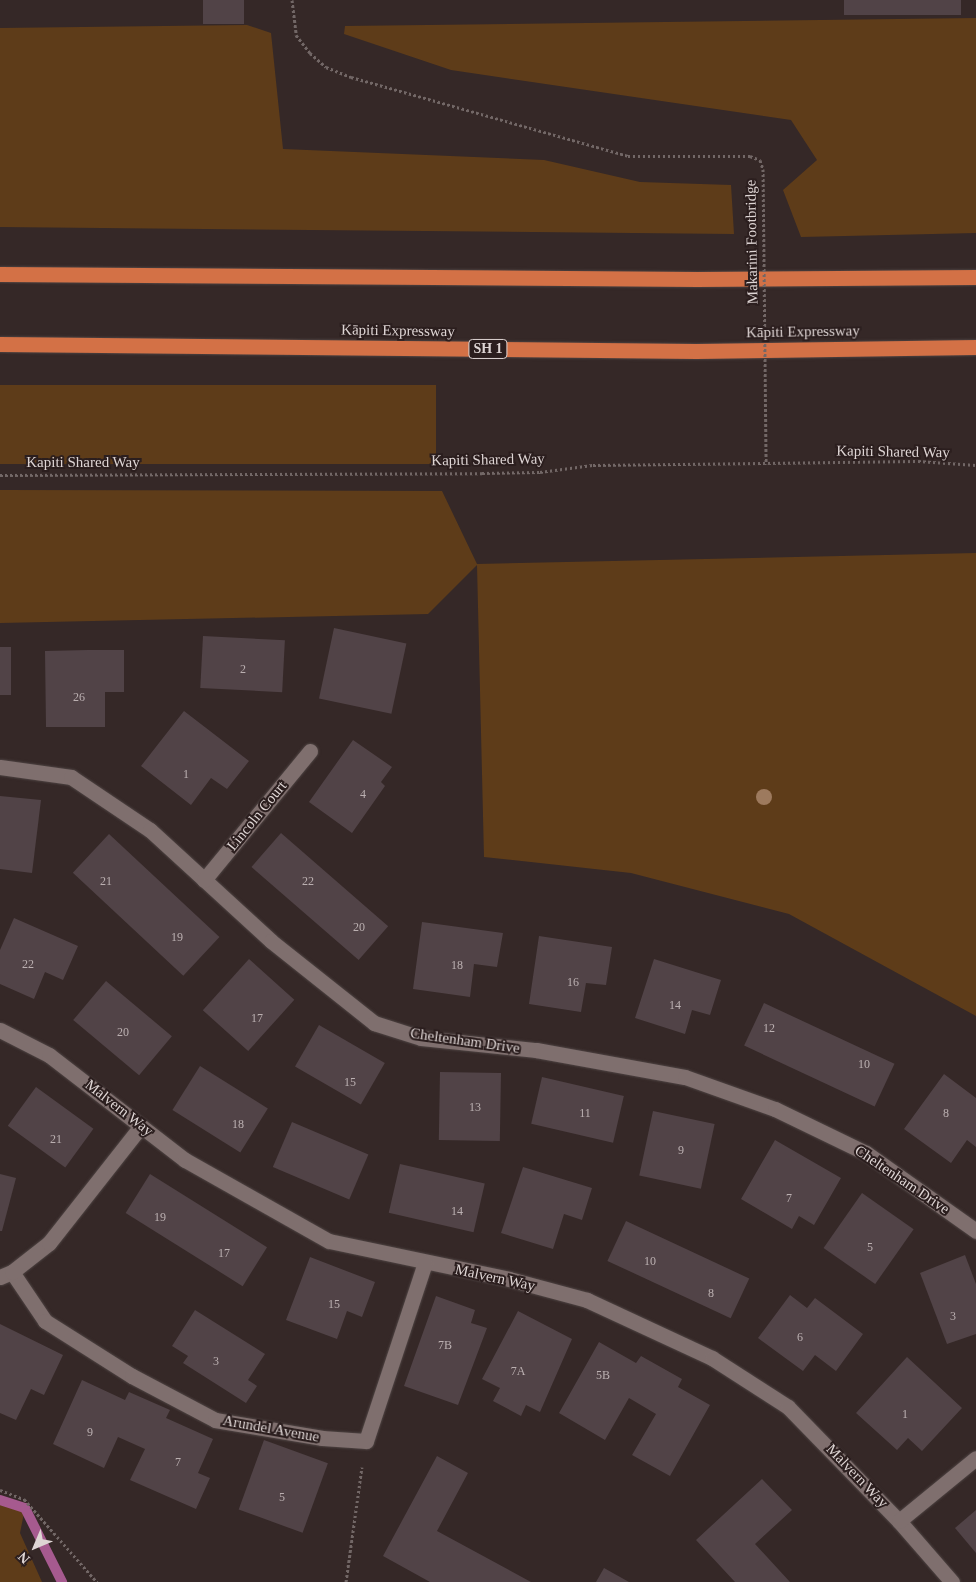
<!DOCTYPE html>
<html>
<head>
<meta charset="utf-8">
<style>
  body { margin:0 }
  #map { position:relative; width:976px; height:1582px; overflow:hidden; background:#352827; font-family:Georgia,serif }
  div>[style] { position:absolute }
  .green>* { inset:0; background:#5e3c19; transform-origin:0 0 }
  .stream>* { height:10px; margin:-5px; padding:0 5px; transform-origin:5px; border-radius:5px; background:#a65a8f }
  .building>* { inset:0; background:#514347; transform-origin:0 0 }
  .path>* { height:3px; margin-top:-1.5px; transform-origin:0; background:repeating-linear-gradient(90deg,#726766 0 2.5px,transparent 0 5px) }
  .roads { filter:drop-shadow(0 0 1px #4e4443) drop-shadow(0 0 1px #4e4443) }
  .minor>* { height:15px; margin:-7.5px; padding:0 7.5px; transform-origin:7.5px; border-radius:7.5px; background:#7f6f6e }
  .motorway>* { height:15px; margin:-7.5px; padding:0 7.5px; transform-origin:7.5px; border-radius:7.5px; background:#d37146 }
  .path-bridge>* { height:3px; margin-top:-1.5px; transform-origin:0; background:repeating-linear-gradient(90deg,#726766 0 2.5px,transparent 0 5px) }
  .trees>* { width:16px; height:16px; margin:-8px; border-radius:50%; background:#9d7a5e }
  span { translate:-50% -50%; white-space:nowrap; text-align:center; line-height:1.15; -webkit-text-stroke:4px #2b1e1e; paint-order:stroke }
  .number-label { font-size:12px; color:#bbb0b1 }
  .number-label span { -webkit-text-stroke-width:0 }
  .shield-label span { padding:1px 4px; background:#2b1e1e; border:1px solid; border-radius:4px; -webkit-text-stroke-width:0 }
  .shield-label { font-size:14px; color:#ded5d4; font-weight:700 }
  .street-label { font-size:15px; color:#ded5d4 }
  .north { position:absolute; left:10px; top:1522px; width:50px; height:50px; -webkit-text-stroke:4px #2b1e1e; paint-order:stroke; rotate:225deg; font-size:14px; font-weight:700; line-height:20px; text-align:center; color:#ded5d4 }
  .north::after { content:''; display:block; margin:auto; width:18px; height:22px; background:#ded5d4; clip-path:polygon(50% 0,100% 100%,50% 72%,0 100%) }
</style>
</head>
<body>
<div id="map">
  <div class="green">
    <div style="clip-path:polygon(976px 18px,976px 233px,801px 237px,783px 190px,817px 160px,791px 120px,451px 70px,344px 34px,345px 26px)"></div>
    <div style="clip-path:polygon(247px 25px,271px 33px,283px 149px,544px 160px,640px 182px,731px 185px,734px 234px,0 227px,0 28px)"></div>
    <div style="left:0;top:385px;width:436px;height:79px"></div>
    <div style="clip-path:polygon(0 490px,442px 491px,477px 564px,976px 553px,976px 1016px,789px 914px,631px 873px,484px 857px,477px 565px,428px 614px,0 623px)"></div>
    <div style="clip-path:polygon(0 1500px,25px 1508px,20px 1533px,42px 1582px,0 1582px)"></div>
  </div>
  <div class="stream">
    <div style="left:0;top:1500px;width:26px;rotate:18deg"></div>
    <div style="left:25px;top:1508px;width:83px;rotate:63.4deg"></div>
  </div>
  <div class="building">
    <div style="left:203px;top:0;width:41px;height:24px"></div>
    <div style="left:844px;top:0;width:117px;height:15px"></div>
    <div style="left:334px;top:628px;width:74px;height:72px;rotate:12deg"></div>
    <div style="left:203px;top:636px;width:82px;height:52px;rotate:3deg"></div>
    <div style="left:0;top:647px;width:11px;height:48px"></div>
    <div style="clip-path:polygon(88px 650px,124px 650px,124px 692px,105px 692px,105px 727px,46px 727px,45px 651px)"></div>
    <div style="clip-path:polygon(184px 711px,249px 761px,227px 789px,211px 778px,191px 805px,141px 766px)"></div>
    <div style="clip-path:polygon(353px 740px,392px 767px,381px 782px,385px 786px,352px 833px,309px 802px)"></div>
    <div style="clip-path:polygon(0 796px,41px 800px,32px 873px,0 869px)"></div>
    <div style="left:281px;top:833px;width:142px;height:45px;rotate:41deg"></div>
    <div style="left:109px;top:834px;width:151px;height:53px;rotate:43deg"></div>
    <div style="clip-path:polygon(14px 918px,78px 946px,63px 980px,45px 972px,34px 999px,0 984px,0 950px)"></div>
    <div style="clip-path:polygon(422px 922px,503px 933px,497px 967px,474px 964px,470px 997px,413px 989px)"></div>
    <div style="clip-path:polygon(539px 936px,612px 947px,606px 985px,586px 983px,581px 1012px,529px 1004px)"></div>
    <div style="left:249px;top:959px;width:61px;height:69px;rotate:42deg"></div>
    <div style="clip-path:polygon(654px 959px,721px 980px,710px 1015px,692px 1010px,685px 1034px,635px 1018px)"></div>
    <div style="left:106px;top:981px;width:86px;height:51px;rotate:40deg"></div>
    <div style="left:764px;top:1003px;width:144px;height:47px;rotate:25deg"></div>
    <div style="left:319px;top:1025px;width:76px;height:48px;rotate:30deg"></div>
    <div style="left:200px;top:1066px;width:80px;height:52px;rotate:32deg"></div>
    <div style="left:440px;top:1072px;width:61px;height:68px;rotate:1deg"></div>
    <div style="clip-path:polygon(944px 1074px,976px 1098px,976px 1147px,967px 1140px,951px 1163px,904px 1129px)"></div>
    <div style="left:542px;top:1077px;width:84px;height:48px;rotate:13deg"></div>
    <div style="left:36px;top:1087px;width:71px;height:48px;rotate:36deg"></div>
    <div style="left:653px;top:1111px;width:63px;height:66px;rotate:12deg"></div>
    <div style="left:292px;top:1122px;width:83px;height:49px;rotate:23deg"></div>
    <div style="clip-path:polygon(775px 1140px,841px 1178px,814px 1225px,799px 1216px,792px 1229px,741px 1199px)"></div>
    <div style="left:400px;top:1164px;width:87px;height:50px;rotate:13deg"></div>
    <div style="clip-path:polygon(523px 1167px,592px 1188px,582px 1220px,564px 1214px,553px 1249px,501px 1233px)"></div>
    <div style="clip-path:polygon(0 1174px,16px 1178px,2px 1231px,0 1231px)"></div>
    <div style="left:150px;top:1174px;width:138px;height:46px;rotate:32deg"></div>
    <div style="left:862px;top:1193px;width:63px;height:67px;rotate:35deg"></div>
    <div style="left:626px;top:1221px;width:136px;height:44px;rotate:25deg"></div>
    <div style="clip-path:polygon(965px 1255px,976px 1284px,976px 1334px,947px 1344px,920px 1273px)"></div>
    <div style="clip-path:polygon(310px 1257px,375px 1282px,362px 1317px,347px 1311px,337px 1339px,286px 1320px)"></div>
    <div style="clip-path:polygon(790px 1295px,807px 1308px,815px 1298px,863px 1334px,836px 1371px,815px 1355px,803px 1371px,758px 1338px)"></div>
    <div style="clip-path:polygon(436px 1296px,475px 1310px,471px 1323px,487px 1328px,458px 1405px,404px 1386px)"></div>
    <div style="clip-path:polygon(195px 1310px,265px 1354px,248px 1380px,257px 1386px,246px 1403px,183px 1363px,188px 1356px,172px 1346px)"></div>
    <div style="clip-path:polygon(518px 1311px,572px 1339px,540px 1412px,526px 1405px,521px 1416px,493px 1401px,500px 1388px,482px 1379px)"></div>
    <div style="clip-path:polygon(0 1324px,63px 1355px,44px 1395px,31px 1389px,16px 1420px,0 1413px)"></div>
    <div style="clip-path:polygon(599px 1342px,636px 1363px,641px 1356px,682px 1379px,678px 1387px,710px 1405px,670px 1476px,632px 1455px,656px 1414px,629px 1398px,605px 1440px,559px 1413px)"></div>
    <div style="clip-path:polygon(907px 1357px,962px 1408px,922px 1451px,908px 1438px,897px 1450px,856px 1413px)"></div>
    <div style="clip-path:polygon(82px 1380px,125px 1400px,129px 1392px,170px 1410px,166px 1418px,213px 1439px,198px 1473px,210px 1478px,196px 1509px,130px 1480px,145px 1449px,118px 1437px,104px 1468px,53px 1444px)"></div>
    <div style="left:264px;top:1440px;width:68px;height:74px;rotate:20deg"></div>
    <div style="clip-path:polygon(437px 1456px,468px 1473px,437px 1531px,531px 1582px,430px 1582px,383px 1556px)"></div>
    <div style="clip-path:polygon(762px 1479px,792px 1510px,755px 1544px,790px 1582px,735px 1582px,696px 1540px)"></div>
    <div style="clip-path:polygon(976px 1510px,976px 1553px,955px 1528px)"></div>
    <div style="clip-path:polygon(604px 1568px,629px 1582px,596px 1582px)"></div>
  </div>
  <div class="path">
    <div style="left:292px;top:0;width:35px;rotate:83deg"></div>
    <div style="left:296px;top:35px;width:23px;rotate:52deg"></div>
    <div style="left:310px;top:53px;width:21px;rotate:41deg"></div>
    <div style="left:326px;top:67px;width:27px;rotate:22deg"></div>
    <div style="left:351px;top:77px;width:288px;rotate:15.9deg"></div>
    <div style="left:628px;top:156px;width:122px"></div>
    <div style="left:750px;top:156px;width:11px;rotate:22deg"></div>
    <div style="left:760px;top:160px;width:9px;rotate:72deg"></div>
    <div style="left:0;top:475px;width:482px;rotate:-0.2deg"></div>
    <div style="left:482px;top:473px;width:58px;rotate:-1deg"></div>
    <div style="left:540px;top:472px;width:53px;rotate:-7.5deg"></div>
    <div style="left:593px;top:465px;width:325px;rotate:-0.7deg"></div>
    <div style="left:918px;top:461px;width:58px;rotate:3.9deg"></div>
    <div style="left:0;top:1490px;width:26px;rotate:21deg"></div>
    <div style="left:24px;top:1499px;width:111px;rotate:48.7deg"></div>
    <div style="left:346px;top:1582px;width:116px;rotate:-82.1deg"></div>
  </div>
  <div class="roads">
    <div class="minor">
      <div style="left:0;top:767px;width:72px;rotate:8deg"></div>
      <div style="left:71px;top:777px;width:95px;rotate:33.9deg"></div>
      <div style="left:150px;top:830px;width:164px;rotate:42.5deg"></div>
      <div style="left:271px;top:941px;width:132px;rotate:38.5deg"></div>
      <div style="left:374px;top:1023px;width:49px;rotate:17.7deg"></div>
      <div style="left:421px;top:1038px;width:116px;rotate:6deg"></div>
      <div style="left:536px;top:1050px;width:151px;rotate:10.3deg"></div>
      <div style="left:685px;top:1077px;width:96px;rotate:19.6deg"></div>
      <div style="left:775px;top:1109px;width:101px;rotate:25.8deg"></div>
      <div style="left:866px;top:1153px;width:135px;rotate:35.3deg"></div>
      <div style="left:204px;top:880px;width:167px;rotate:-50.6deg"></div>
      <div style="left:0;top:1030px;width:55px;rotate:27deg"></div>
      <div style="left:49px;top:1055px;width:172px;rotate:37.7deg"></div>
      <div style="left:185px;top:1160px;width:165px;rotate:29.4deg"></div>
      <div style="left:329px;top:1241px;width:184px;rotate:11.9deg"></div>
      <div style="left:509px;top:1279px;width:81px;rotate:15.1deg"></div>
      <div style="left:587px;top:1300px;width:138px;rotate:24.9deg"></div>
      <div style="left:712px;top:1358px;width:90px;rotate:32.8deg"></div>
      <div style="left:788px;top:1407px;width:159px;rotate:45.8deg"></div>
      <div style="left:899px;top:1521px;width:81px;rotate:49deg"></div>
      <div style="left:12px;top:1272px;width:59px;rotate:56deg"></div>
      <div style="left:45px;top:1321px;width:103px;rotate:32.3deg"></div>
      <div style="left:132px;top:1376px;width:94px;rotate:27.9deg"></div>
      <div style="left:215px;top:1420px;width:109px;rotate:9.5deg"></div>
      <div style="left:322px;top:1438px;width:44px;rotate:3.9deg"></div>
      <div style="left:366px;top:1441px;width:188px;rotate:-71.7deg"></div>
      <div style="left:0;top:1277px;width:13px;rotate:-23deg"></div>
      <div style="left:12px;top:1272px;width:47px;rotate:-38.1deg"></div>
      <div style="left:49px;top:1243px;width:149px;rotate:-51.8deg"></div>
      <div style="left:899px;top:1521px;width:99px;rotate:-39.3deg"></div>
    </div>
    <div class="motorway">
      <div style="left:0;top:274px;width:697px;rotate:0.41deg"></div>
      <div style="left:697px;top:279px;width:279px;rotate:-0.4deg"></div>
      <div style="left:0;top:344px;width:696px;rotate:0.58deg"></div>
      <div style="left:696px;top:351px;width:280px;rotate:-0.8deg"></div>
    </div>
  </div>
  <div class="path-bridge">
    <div style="left:763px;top:169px;width:295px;rotate:89.4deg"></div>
  </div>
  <div class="trees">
    <div style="left:764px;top:797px"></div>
  </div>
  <div class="number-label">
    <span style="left:243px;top:670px">2</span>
    <span style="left:79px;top:698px">26</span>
    <span style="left:186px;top:775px">1</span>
    <span style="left:363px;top:795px">4</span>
    <span style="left:106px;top:882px">21</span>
    <span style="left:308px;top:882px">22</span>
    <span style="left:359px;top:928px">20</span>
    <span style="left:177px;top:938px">19</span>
    <span style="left:28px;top:965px">22</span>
    <span style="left:457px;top:966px">18</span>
    <span style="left:573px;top:983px">16</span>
    <span style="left:675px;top:1006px">14</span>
    <span style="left:257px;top:1019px">17</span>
    <span style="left:769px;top:1029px">12</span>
    <span style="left:123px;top:1033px">20</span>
    <span style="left:864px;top:1065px">10</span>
    <span style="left:350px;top:1083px">15</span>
    <span style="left:475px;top:1108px">13</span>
    <span style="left:585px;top:1114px">11</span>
    <span style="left:946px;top:1114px">8</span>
    <span style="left:238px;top:1125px">18</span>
    <span style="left:56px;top:1140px">21</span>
    <span style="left:681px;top:1151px">9</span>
    <span style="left:789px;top:1199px">7</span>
    <span style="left:457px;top:1212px">14</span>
    <span style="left:160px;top:1218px">19</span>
    <span style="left:870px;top:1248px">5</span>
    <span style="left:224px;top:1254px">17</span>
    <span style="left:650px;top:1262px">10</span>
    <span style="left:711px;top:1294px">8</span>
    <span style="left:334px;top:1305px">15</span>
    <span style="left:953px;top:1317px">3</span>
    <span style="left:800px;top:1338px">6</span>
    <span style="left:445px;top:1346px">7B</span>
    <span style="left:216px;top:1362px">3</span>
    <span style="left:518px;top:1372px">7A</span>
    <span style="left:603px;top:1376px">5B</span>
    <span style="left:905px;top:1415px">1</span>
    <span style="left:90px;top:1433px">9</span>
    <span style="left:178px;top:1463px">7</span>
    <span style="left:282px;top:1498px">5</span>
  </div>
  <div class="shield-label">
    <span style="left:488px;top:349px">SH 1</span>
  </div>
  <div class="street-label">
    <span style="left:752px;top:242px;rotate:-91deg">Makarini Footbridge</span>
    <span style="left:398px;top:331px;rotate:1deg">Kāpiti Expressway</span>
    <span style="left:803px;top:332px;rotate:-1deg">Kāpiti Expressway</span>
    <span style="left:893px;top:452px;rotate:1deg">Kapiti Shared Way</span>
    <span style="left:488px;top:460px;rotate:-1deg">Kapiti Shared Way</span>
    <span style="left:83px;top:463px">Kapiti Shared Way</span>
    <span style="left:257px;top:816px;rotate:-51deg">Lincoln Court</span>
    <span style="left:465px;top:1041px;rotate:8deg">Cheltenham Drive</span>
    <span style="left:119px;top:1108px;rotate:38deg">Malvern Way</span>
    <span style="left:902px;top:1180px;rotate:34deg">Cheltenham Drive</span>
    <span style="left:495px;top:1278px;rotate:12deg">Malvern Way</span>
    <span style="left:271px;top:1429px;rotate:10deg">Arundel Avenue</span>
    <span style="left:857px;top:1476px;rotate:46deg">Malvern Way</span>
  </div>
  <div class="north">N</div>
</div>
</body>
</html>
